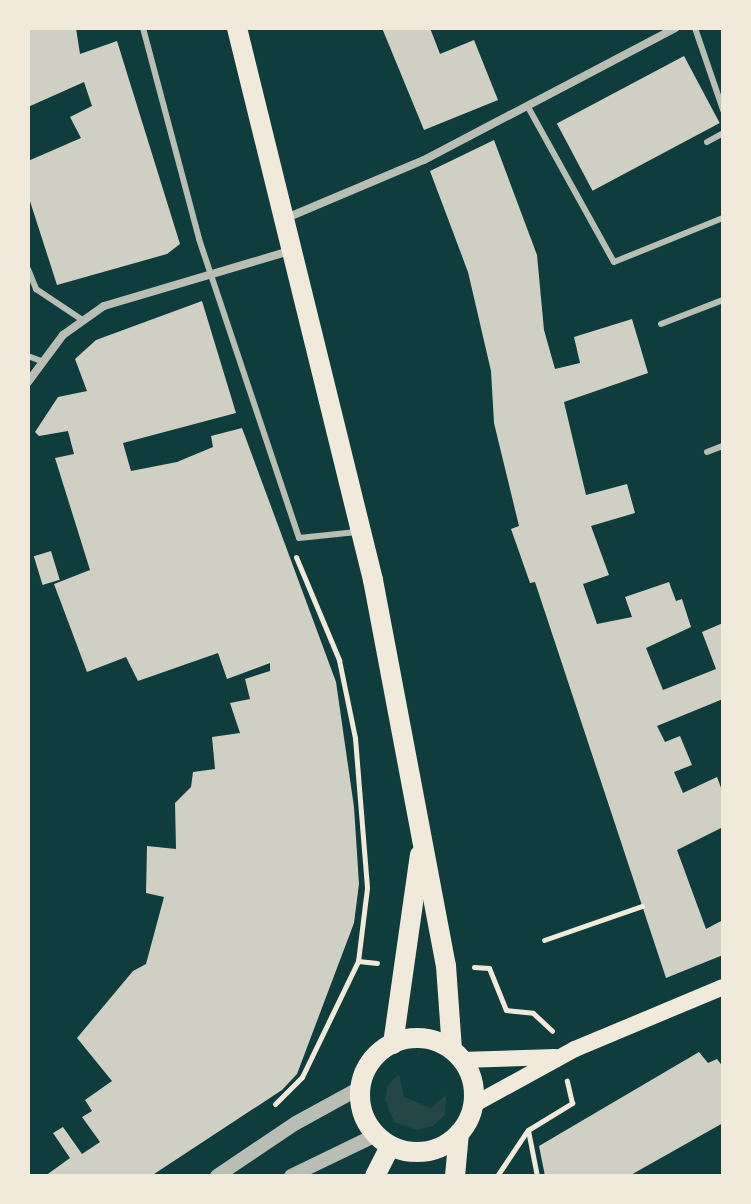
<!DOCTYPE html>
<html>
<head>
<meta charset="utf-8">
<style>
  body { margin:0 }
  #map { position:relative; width:751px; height:1204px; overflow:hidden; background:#0f3d3e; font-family:Lato,sans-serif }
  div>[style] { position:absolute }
  .green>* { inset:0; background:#244646 }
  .building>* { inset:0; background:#cfcfc3; transform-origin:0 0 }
  .path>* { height:5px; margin:-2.5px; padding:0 2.5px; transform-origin:2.5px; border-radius:2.5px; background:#f1e9da }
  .service>* { height:6px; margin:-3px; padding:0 3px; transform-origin:3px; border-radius:3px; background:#b8beb3 }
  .minor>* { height:8px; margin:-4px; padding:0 4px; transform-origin:4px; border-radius:4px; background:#b8beb3 }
  .tertiary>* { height:14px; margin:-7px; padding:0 7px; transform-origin:7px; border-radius:7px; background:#b8beb3 }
  .secondary>* { height:16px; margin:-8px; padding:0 8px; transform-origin:8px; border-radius:8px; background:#f1e9da }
  .primary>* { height:20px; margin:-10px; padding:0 10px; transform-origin:10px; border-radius:10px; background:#f1e9da }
  .primary>.ring { margin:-10px; padding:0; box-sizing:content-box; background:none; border:20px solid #f1e9da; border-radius:50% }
  span { translate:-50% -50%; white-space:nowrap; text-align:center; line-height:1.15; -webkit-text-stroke:8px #f1e9da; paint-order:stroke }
  .frame { position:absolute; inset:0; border:30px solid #f1e9da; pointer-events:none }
</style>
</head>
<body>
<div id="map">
  <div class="green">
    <div style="clip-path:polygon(399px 1074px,404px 1097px,431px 1108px,446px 1095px,445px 1115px,433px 1126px,417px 1130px,394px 1122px,385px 1099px,388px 1085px)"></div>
  </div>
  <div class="building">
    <div style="clip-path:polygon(28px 28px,76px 28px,80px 54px,117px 41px,180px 244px,167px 254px,57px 285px,28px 195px,28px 161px,81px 138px,70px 117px,92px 106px,84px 82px,28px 107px)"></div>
    <div style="clip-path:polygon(382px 28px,430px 28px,440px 54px,474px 40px,498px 100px,424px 130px)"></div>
    <div style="left:684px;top:56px;width:76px;height:144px;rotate:62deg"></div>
    <div style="clip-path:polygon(494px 140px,537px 255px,544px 330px,555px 369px,580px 363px,574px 337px,632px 319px,648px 373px,564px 402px,586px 495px,627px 484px,635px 513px,591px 526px,609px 575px,583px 584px,597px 624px,632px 617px,625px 597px,669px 582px,676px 601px,682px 599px,691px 627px,646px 648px,663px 690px,716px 669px,702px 632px,723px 623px,723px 699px,657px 726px,665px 742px,680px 736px,692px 765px,674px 772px,683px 793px,717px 777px,723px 793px,723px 827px,677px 850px,706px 929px,723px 920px,723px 955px,666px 978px,535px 582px,530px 583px,511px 529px,519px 526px,494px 423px,491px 371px,468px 272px,430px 171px)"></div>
    <div style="clip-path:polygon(202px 301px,236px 413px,123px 443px,131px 471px,177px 462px,213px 447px,211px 436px,242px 428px,336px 682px,354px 807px,359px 884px,354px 923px,297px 1074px,282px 1090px,151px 1176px,45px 1176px,70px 1158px,53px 1133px,63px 1127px,82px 1154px,100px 1142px,82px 1117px,92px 1111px,85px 1100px,112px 1081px,77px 1038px,133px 971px,146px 964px,164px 897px,146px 893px,147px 846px,176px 849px,175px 803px,191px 787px,193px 772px,215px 769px,212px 737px,240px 733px,230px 703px,250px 699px,245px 679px,270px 671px,270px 663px,227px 679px,218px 653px,138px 681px,126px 657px,87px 672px,54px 584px,90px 570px,55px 458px,74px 454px,68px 431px,39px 436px,35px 432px,58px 397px,87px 391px,75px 359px,96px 340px)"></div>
    <div style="left:51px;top:551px;width:30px;height:18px;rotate:73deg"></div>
    <div style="clip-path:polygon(699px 1052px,708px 1063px,717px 1059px,723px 1067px,723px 1123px,629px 1176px,545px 1176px,539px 1146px)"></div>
  </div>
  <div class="path">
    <div style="left:296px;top:557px;width:112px;rotate:67.3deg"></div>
    <div style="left:339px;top:660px;width:80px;rotate:78.4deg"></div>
    <div style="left:355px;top:738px;width:150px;rotate:85.4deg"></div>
    <div style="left:367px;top:888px;width:74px;rotate:97deg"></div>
    <div style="left:358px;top:961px;width:19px;rotate:6deg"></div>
    <div style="left:544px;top:940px;width:104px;rotate:-19.1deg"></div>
    <div style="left:474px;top:967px;width:15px;rotate:4deg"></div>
    <div style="left:489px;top:968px;width:45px;rotate:68deg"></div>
    <div style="left:506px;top:1010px;width:27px;rotate:6deg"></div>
    <div style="left:533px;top:1013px;width:26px;rotate:43deg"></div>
    <div style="left:275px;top:1104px;width:38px;rotate:-45deg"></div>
    <div style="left:302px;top:1077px;width:129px;rotate:-64.2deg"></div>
    <div style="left:497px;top:1176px;width:54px;rotate:-56.3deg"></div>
    <div style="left:537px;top:1176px;width:47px;rotate:-101.1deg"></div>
    <div style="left:528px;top:1130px;width:52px;rotate:-31.5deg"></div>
    <div style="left:572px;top:1103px;width:23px;rotate:-103deg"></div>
  </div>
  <div class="service">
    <div style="left:143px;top:28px;width:218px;rotate:75.1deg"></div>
    <div style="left:199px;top:239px;width:315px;rotate:71.5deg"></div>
    <div style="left:299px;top:538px;width:58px;rotate:-5.9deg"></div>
    <div style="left:695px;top:28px;width:87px;rotate:71.1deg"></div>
    <div style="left:528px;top:107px;width:177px;rotate:61deg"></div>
    <div style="left:614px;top:262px;width:118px;rotate:-22deg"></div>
    <div style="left:707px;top:142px;width:18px;rotate:-29deg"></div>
    <div style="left:28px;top:269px;width:22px;rotate:68deg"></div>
    <div style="left:36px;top:289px;width:54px;rotate:33.7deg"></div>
    <div style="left:661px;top:324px;width:66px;rotate:-21.2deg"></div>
    <div style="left:28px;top:356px;width:14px;rotate:21deg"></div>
    <div style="left:707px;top:452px;width:17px;rotate:-21deg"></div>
  </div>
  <div class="minor">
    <div style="left:284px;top:219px;width:152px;rotate:-22.9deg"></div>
    <div style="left:424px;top:160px;width:284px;rotate:-27.7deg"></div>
    <div style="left:28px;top:382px;width:59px;rotate:-53.3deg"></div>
    <div style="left:63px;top:335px;width:50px;rotate:-35.3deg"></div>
    <div style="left:104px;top:306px;width:194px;rotate:-16.5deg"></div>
  </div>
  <div class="tertiary">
    <div style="left:217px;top:1176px;width:95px;rotate:-33.9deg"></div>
    <div style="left:296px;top:1123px;width:73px;rotate:-28.7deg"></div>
    <div style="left:291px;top:1176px;width:94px;rotate:-25.8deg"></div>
  </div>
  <div class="secondary">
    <div style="left:461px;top:1060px;width:94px;rotate:-1.8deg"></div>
    <div style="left:473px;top:1105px;width:116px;rotate:-28.8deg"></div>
    <div style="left:575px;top:1049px;width:160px;rotate:-22.7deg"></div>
  </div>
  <div class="primary">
    <div style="left:237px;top:28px;width:569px;rotate:76.16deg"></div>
    <div style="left:373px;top:580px;width:393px;rotate:79.3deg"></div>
    <div style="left:446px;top:966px;width:84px;rotate:85.9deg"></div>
    <div class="ring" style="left:360px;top:1038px;width:94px;height:94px"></div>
    <div style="left:393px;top:1044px;width:191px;rotate:-81.9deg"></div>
    <div style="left:375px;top:1176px;width:34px;rotate:-63deg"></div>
    <div style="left:455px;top:1176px;width:43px;rotate:-84.7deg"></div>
  </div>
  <div class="frame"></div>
</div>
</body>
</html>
